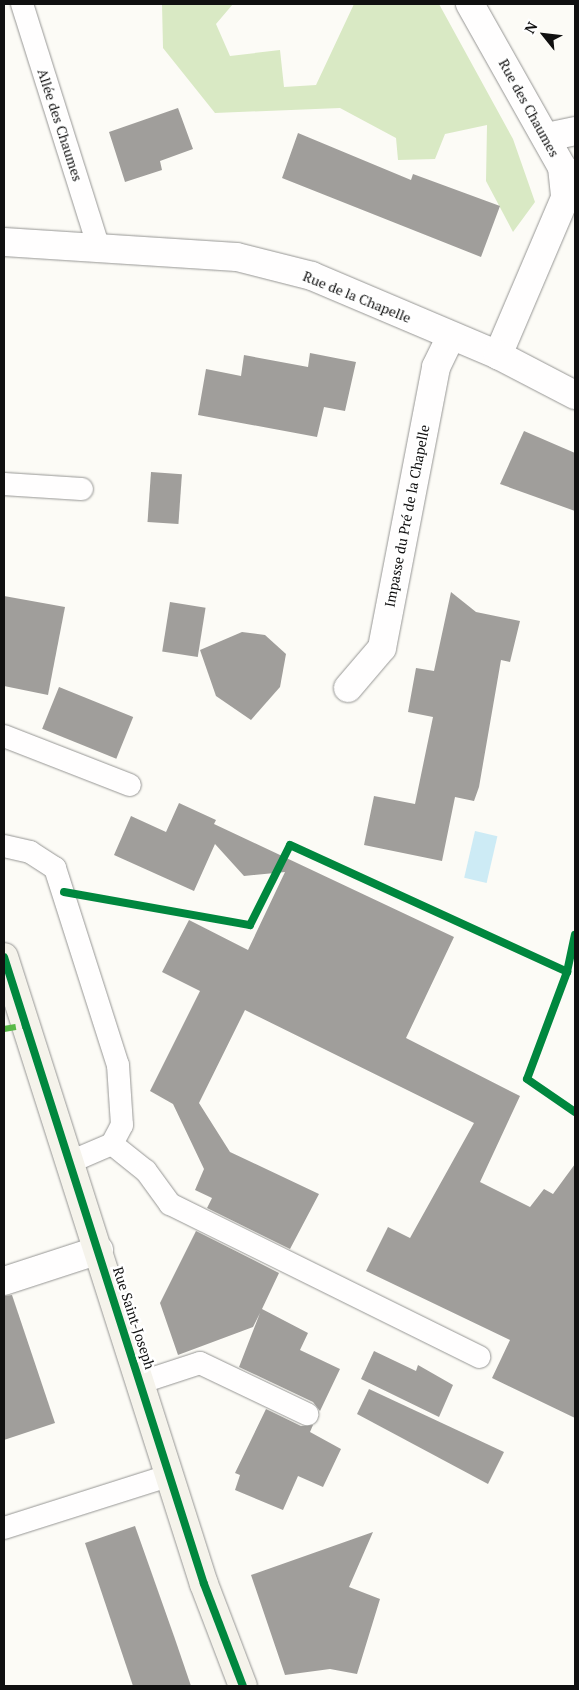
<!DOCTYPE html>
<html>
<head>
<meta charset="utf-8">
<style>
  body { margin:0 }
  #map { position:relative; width:579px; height:1690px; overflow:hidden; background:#fcfbf6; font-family:"PT Serif",serif }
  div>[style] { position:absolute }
  .forest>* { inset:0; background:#d9e9c4 }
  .water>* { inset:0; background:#cdebf5; transform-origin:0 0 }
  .building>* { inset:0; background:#a09e9b; transform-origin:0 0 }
  .roads { filter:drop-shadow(0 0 1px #969694) drop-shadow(0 0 1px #969694) }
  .lane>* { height:22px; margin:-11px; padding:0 11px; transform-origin:11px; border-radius:11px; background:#fffefe }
  .street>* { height:28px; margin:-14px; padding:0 14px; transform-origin:14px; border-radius:14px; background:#fffefe }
  .secondary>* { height:28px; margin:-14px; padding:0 14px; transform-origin:14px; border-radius:14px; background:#f5f3eb }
  .quiet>* { height:6px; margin-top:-3px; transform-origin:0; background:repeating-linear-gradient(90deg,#58b947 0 12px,transparent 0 18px) }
  .cycleway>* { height:8px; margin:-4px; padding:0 4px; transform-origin:4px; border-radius:4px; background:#00873e }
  span { translate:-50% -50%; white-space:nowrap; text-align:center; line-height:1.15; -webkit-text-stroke:5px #fff; paint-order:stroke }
  .street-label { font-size:14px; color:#101010 }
  .frame { position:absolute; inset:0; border:5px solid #101010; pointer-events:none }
  .north { position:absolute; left:519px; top:10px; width:50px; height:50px; -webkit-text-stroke:4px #fff; paint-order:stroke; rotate:299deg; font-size:14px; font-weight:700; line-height:20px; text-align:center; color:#101010 }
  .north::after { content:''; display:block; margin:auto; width:18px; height:22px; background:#101010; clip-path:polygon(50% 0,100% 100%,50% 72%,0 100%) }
</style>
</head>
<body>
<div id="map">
  <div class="forest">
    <div style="clip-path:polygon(162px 4px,233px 4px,216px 24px,230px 56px,280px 50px,284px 87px,316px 85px,354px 4px,439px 4px,513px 139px,535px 202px,513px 232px,486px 181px,487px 125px,445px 134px,435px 159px,398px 160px,396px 138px,340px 108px,215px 113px,163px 48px)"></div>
  </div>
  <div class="water">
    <div style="left:475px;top:831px;width:23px;height:48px;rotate:13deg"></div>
  </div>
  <div class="building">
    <div style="clip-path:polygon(178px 108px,193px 149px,160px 161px,162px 170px,125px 182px,109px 132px)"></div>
    <div style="clip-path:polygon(298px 133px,411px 180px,413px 174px,500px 206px,481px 257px,282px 178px)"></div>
    <div style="clip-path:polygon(310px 353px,356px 362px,345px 411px,324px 407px,317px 437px,198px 415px,206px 369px,241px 376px,244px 355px,308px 367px)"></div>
    <div style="clip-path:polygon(524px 431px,575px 453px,575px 511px,500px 484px)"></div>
    <div style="left:151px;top:472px;width:31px;height:50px;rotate:4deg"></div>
    <div style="clip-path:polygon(451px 592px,476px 612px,520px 621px,510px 662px,501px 660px,479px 787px,474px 801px,455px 797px,442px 861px,364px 845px,374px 796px,415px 804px,433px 717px,408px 712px,416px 668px,434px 671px)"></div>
    <div style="clip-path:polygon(4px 596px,65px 607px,48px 695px,4px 686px)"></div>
    <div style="left:170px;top:602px;width:36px;height:50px;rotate:9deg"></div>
    <div style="clip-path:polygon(242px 632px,265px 635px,286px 654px,280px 687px,251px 720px,216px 696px,200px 650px)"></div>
    <div style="left:59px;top:687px;width:80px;height:45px;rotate:22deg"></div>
    <div style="clip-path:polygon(179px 803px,216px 820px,214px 824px,454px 937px,406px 1038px,520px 1096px,480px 1182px,530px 1207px,544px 1189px,553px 1194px,575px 1164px,575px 1418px,492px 1378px,510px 1340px,366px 1271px,388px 1227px,410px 1238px,474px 1123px,245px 1010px,199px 1103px,230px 1152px,319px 1194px,290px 1249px,207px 1208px,212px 1198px,195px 1190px,204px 1169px,173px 1104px,150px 1091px,200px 991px,162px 972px,189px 920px,248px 950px,285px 872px,244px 876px,215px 844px,194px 891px,114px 855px,131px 816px,166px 832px)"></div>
    <div style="clip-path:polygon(196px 1231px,279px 1273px,262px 1309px,308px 1333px,300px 1350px,340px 1369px,320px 1411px,313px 1402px,239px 1367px,260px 1313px,253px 1327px,178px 1355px,160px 1303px)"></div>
    <div style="clip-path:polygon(12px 1295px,55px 1423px,4px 1440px,4px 1296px)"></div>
    <div style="clip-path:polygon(374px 1351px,416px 1371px,418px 1365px,453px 1385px,439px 1417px,361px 1379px)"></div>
    <div style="clip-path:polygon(369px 1389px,504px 1452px,488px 1484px,357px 1414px)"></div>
    <div style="clip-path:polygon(266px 1409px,301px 1426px,313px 1425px,310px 1432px,341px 1449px,323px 1487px,298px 1476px,283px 1510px,235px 1490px,240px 1475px,235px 1473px)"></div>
    <div style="clip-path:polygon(135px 1526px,175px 1639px,191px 1686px,133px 1686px,85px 1543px)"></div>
    <div style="clip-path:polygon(373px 1532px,349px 1587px,380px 1599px,357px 1674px,330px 1669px,285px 1675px,251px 1575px)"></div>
  </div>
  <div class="roads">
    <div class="lane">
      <div style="left:22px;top:4px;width:253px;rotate:72.5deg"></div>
      <div style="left:4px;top:484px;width:78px;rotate:3.7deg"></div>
      <div style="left:4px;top:736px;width:135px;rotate:21.3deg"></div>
      <div style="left:4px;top:846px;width:27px;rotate:13deg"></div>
      <div style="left:30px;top:852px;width:30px;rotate:33deg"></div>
      <div style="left:55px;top:868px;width:207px;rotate:72.3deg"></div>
      <div style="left:118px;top:1065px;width:60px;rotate:86.2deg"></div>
      <div style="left:122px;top:1125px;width:21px;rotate:118deg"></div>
      <div style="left:112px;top:1144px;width:46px;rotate:156.8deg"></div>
      <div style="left:112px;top:1144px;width:43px;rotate:38.5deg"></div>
      <div style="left:146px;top:1171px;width:41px;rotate:54deg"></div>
      <div style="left:170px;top:1204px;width:345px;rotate:26.3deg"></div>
      <div style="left:142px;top:1382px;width:61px;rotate:-18.1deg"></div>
      <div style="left:200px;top:1363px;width:119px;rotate:25.5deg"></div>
      <div style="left:4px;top:1528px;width:175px;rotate:-17.6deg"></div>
    </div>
    <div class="street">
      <div style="left:470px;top:4px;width:187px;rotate:60.6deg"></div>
      <div style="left:562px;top:167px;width:31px;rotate:84deg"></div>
      <div style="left:565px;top:198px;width:171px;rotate:113.1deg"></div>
      <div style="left:547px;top:137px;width:29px;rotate:-12deg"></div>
      <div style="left:4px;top:242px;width:233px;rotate:3.7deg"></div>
      <div style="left:237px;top:257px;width:77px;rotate:14.2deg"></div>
      <div style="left:312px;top:276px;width:202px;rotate:23deg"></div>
      <div style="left:498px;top:355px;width:87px;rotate:27.5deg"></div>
      <div style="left:348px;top:688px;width:52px;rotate:-49.6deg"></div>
      <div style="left:382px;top:648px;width:286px;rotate:-79.1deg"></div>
      <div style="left:436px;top:367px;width:34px;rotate:-64deg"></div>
      <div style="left:4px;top:1281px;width:100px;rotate:-18.1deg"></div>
    </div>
    <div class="secondary">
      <div style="left:4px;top:957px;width:658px;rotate:72.31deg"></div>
      <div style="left:204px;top:1584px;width:109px;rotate:69.1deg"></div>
    </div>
  </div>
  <div class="quiet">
    <div style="left:4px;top:1029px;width:22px;rotate:-10deg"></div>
  </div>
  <div class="cycleway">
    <div style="left:64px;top:892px;width:189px;rotate:10.1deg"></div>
    <div style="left:250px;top:925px;width:89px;rotate:-63.4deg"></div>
    <div style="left:290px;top:845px;width:305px;rotate:24.6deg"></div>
    <div style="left:567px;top:972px;width:38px;rotate:-78deg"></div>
    <div style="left:4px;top:957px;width:658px;rotate:72.31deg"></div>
    <div style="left:204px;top:1584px;width:109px;rotate:69.1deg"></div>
    <div style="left:567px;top:972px;width:114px;rotate:110.5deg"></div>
    <div style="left:527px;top:1079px;width:58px;rotate:34.5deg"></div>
  </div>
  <div class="street-label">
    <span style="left:529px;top:108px;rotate:61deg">Rue des Chaumes</span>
    <span style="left:60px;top:125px;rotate:72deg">Allée des Chaumes</span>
    <span style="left:357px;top:297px;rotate:22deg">Rue de la Chapelle</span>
    <span style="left:407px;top:516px;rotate:-79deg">Impasse du Pré de la Chapelle</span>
    <span style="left:134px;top:1318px;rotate:72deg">Rue Saint-Joseph</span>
  </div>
  <div class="frame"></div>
  <div class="north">N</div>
</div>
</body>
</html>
